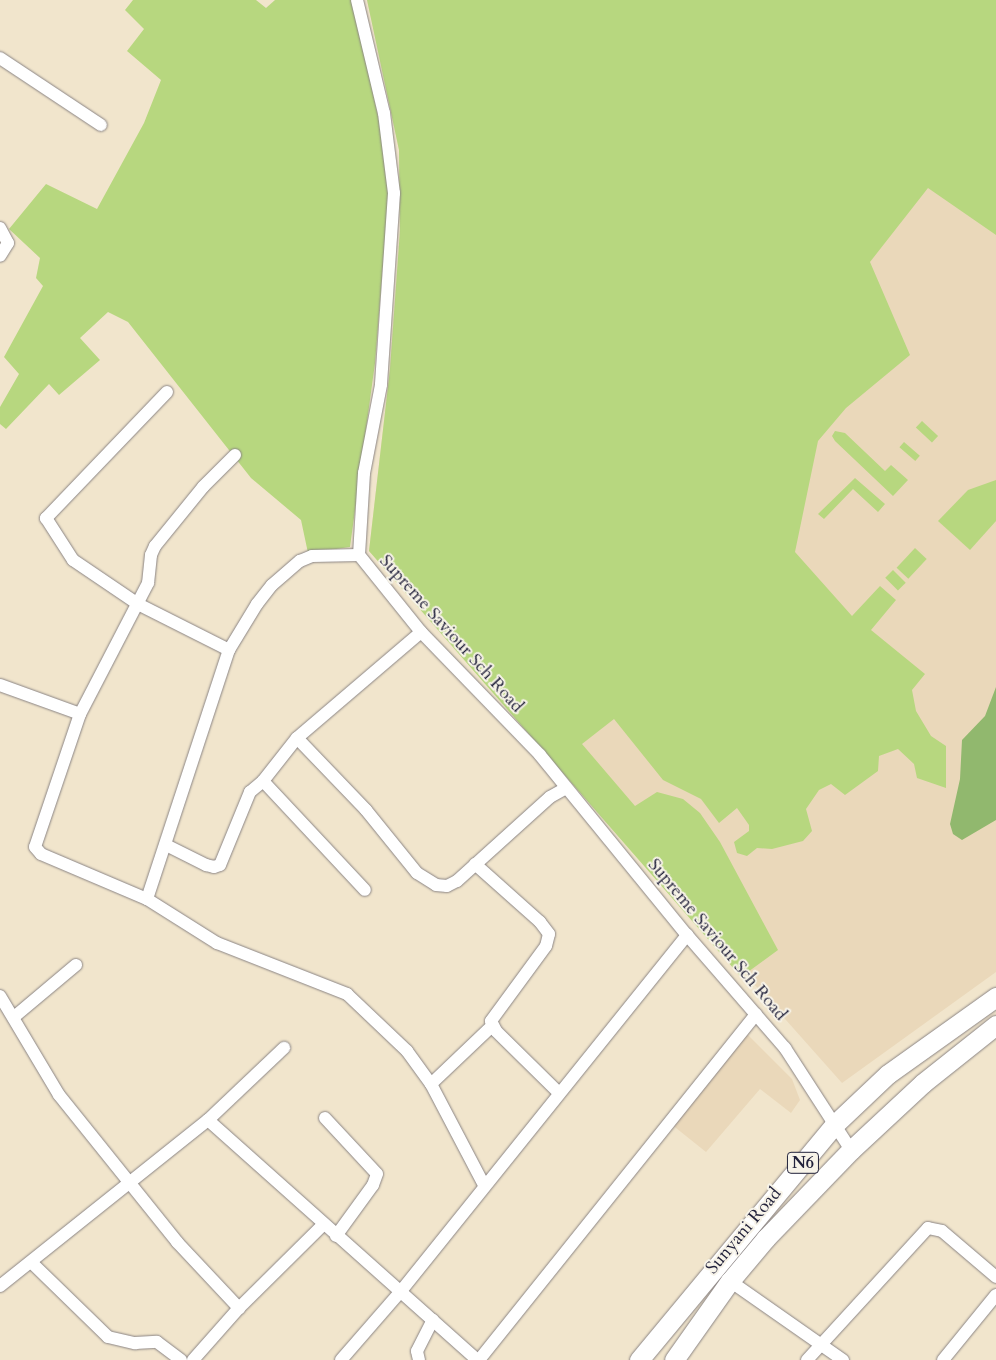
<!DOCTYPE html>
<html>
<head>
<meta charset="utf-8">
<style>
  body { margin:0 }
  #map { position:relative; width:996px; height:1360px; overflow:hidden; background:#f1e5cc; font-family:Cardo,serif }
  div>[style] { position:absolute }
  .built>* { inset:0; background:#ead8ba }
  .green>* { inset:0; background:#b7d77f; transform-origin:0 0 }
  .forest>* { inset:0; background:#91b86e }
  .roads { filter:drop-shadow(0 0 1px #8a8484) drop-shadow(0 0 1px #8a8484) }
  .minor>* { height:12px; margin:-6px; padding:0 6px; transform-origin:6px; border-radius:6px; background:#fff }
  .primary>* { height:19px; margin:-9.5px; padding:0 9.5px; transform-origin:9.5px; border-radius:9.5px; background:#fff }
  span { translate:-50% -50%; white-space:nowrap; text-align:center; line-height:1.15; -webkit-text-stroke:4px #f7f3e8; paint-order:stroke }
  .shield-label span { padding:1px 4px; background:#f7f3e8; border:1px solid; border-radius:4px; -webkit-text-stroke-width:0 }
  .shield-label { font-size:16px; color:#22223b; font-weight:700 }
  .street-label { font-size:18px; color:#22223b }
</style>
</head>
<body>
<div id="map">
  <div class="built">
    <div style="clip-path:polygon(367px 0,996px 0,996px 972px,842px 1083px,369px 551px,390px 369px,400px 230px,399px 150px)"></div>
    <div style="clip-path:polygon(746px 1033px,792px 1079px,800px 1100px,791px 1113px,760px 1089px,706px 1152px,671px 1124px)"></div>
  </div>
  <div class="green">
    <div style="clip-path:polygon(133px 0,256px 0,266px 8px,275px 0,353px 0,384px 144px,389px 192px,375px 363px,350px 547px,308px 553px,301px 520px,251px 478px,128px 322px,108px 312px,80px 338px,100px 360px,59px 395px,49px 384px,6px 429px,0 424px,0 407px,19px 374px,4px 357px,43px 286px,36px 278px,40px 258px,9px 229px,46px 184px,97px 209px,144px 123px,161px 80px,127px 51px,144px 29px,125px 10px)"></div>
    <div style="clip-path:polygon(367px 0,996px 0,996px 235px,928px 188px,870px 262px,910px 355px,846px 408px,818px 441px,795px 552px,852px 616px,880px 586px,896px 600px,871px 630px,925px 674px,912px 690px,916px 711px,931px 736px,946px 746px,946px 788px,917px 778px,914px 764px,898px 749px,879px 756px,878px 771px,845px 795px,831px 784px,819px 790px,806px 809px,812px 831px,803px 841px,772px 849px,757px 848px,747px 856px,737px 853px,734px 842px,749px 831px,749px 825px,737px 808px,719px 823px,701px 799px,663px 780px,614px 719px,582px 744px,635px 806px,657px 792px,683px 799px,700px 813px,720px 842px,778px 950px,741px 977px,369px 551px,390px 369px,400px 230px,399px 150px)"></div>
    <div style="left:922px;top:421px;width:22px;height:9px;rotate:43deg"></div>
    <div style="clip-path:polygon(835px 431px,845px 433px,885px 471px,891px 465px,908px 480px,893px 496px,835px 441px,832px 436px)"></div>
    <div style="left:904px;top:442px;width:21px;height:7px;rotate:41deg"></div>
    <div style="clip-path:polygon(855px 478px,885px 504px,878px 512px,853px 489px,824px 519px,818px 514px)"></div>
    <div style="clip-path:polygon(996px 480px,996px 521px,970px 550px,938px 521px,968px 490px)"></div>
    <div style="left:915px;top:548px;width:16px;height:27px;rotate:43deg"></div>
    <div style="left:893px;top:570px;width:18px;height:11px;rotate:45deg"></div>
  </div>
  <div class="forest">
    <div style="clip-path:polygon(996px 687px,996px 820px,962px 840px,953px 834px,950px 824px,960px 779px,962px 740px,985px 716px)"></div>
  </div>
  <div class="roads">
    <div class="minor">
      <div style="left:357px;top:0;width:116px;rotate:76.6deg"></div>
      <div style="left:384px;top:113px;width:81px;rotate:82.9deg"></div>
      <div style="left:394px;top:193px;width:192px;rotate:93.9deg"></div>
      <div style="left:381px;top:385px;width:90px;rotate:100.9deg"></div>
      <div style="left:364px;top:473px;width:82px;rotate:93.5deg"></div>
      <div style="left:359px;top:555px;width:99px;rotate:51.2deg"></div>
      <div style="left:421px;top:632px;width:171px;rotate:45.9deg"></div>
      <div style="left:540px;top:755px;width:232px;rotate:50.8deg"></div>
      <div style="left:687px;top:935px;width:150px;rotate:49.1deg"></div>
      <div style="left:785px;top:1048px;width:121px;rotate:57.1deg"></div>
      <div style="left:0;top:58px;width:121px;rotate:33.6deg"></div>
      <div style="left:0;top:228px;width:17px;rotate:62deg"></div>
      <div style="left:8px;top:243px;width:15px;rotate:122deg"></div>
      <div style="left:167px;top:392px;width:175px;rotate:133.8deg"></div>
      <div style="left:46px;top:518px;width:50px;rotate:57.3deg"></div>
      <div style="left:73px;top:560px;width:78px;rotate:34.1deg"></div>
      <div style="left:138px;top:604px;width:102px;rotate:26.8deg"></div>
      <div style="left:235px;top:455px;width:45px;rotate:135deg"></div>
      <div style="left:203px;top:487px;width:76px;rotate:129.1deg"></div>
      <div style="left:155px;top:546px;width:10px;rotate:114deg"></div>
      <div style="left:151px;top:555px;width:28px;rotate:96deg"></div>
      <div style="left:148px;top:583px;width:148px;rotate:117.4deg"></div>
      <div style="left:80px;top:714px;width:140px;rotate:108.7deg"></div>
      <div style="left:35px;top:847px;width:9px;rotate:49deg"></div>
      <div style="left:41px;top:854px;width:115px;rotate:23deg"></div>
      <div style="left:147px;top:899px;width:83px;rotate:32.2deg"></div>
      <div style="left:217px;top:943px;width:140px;rotate:21.4deg"></div>
      <div style="left:347px;top:994px;width:83px;rotate:43.5deg"></div>
      <div style="left:407px;top:1051px;width:41px;rotate:54deg"></div>
      <div style="left:431px;top:1084px;width:114px;rotate:62.3deg"></div>
      <div style="left:0;top:685px;width:85px;rotate:19.9deg"></div>
      <div style="left:297px;top:738px;width:100px;rotate:46.2deg"></div>
      <div style="left:366px;top:810px;width:81px;rotate:51deg"></div>
      <div style="left:417px;top:873px;width:22px;rotate:32deg"></div>
      <div style="left:436px;top:885px;width:11px;rotate:5deg"></div>
      <div style="left:447px;top:886px;width:11px;rotate:-27deg"></div>
      <div style="left:457px;top:881px;width:125px;rotate:-42.1deg"></div>
      <div style="left:550px;top:797px;width:18px;rotate:-29deg"></div>
      <div style="left:263px;top:781px;width:149px;rotate:46.9deg"></div>
      <div style="left:166px;top:845px;width:45px;rotate:26.6deg"></div>
      <div style="left:206px;top:865px;width:8px;rotate:14deg"></div>
      <div style="left:214px;top:867px;width:6px;rotate:-18deg"></div>
      <div style="left:220px;top:865px;width:79px;rotate:-67.7deg"></div>
      <div style="left:250px;top:792px;width:17px;rotate:-40deg"></div>
      <div style="left:263px;top:781px;width:55px;rotate:-51.7deg"></div>
      <div style="left:297px;top:738px;width:163px;rotate:-40.5deg"></div>
      <div style="left:475px;top:864px;width:87px;rotate:41.7deg"></div>
      <div style="left:540px;top:922px;width:15px;rotate:53deg"></div>
      <div style="left:549px;top:934px;width:12px;rotate:104deg"></div>
      <div style="left:546px;top:946px;width:93px;rotate:126.3deg"></div>
      <div style="left:491px;top:1021px;width:11px;rotate:63deg"></div>
      <div style="left:496px;top:1031px;width:88px;rotate:44.5deg"></div>
      <div style="left:147px;top:899px;width:262px;rotate:-71.8deg"></div>
      <div style="left:229px;top:650px;width:54px;rotate:-58.7deg"></div>
      <div style="left:257px;top:604px;width:24px;rotate:-52deg"></div>
      <div style="left:272px;top:585px;width:37px;rotate:-41deg"></div>
      <div style="left:300px;top:561px;width:13px;rotate:-23deg"></div>
      <div style="left:312px;top:556px;width:47px;rotate:-1.2deg"></div>
      <div style="left:0;top:996px;width:115px;rotate:59.2deg"></div>
      <div style="left:59px;top:1095px;width:189px;rotate:51.2deg"></div>
      <div style="left:177px;top:1242px;width:91px;rotate:46.8deg"></div>
      <div style="left:14px;top:1017px;width:81px;rotate:-40deg"></div>
      <div style="left:431px;top:1084px;width:84px;rotate:-43.6deg"></div>
      <div style="left:325px;top:1118px;width:76px;rotate:47.1deg"></div>
      <div style="left:377px;top:1174px;width:12px;rotate:110deg"></div>
      <div style="left:373px;top:1185px;width:63px;rotate:126deg"></div>
      <div style="left:208px;top:1120px;width:361px;rotate:41.7deg"></div>
      <div style="left:32px;top:1263px;width:106px;rotate:44.2deg"></div>
      <div style="left:108px;top:1337px;width:28px;rotate:13deg"></div>
      <div style="left:135px;top:1343px;width:22px;rotate:-3deg"></div>
      <div style="left:157px;top:1342px;width:30px;rotate:37deg"></div>
      <div style="left:730px;top:1281px;width:138px;rotate:35deg"></div>
      <div style="left:0;top:1286px;width:266px;rotate:-38.6deg"></div>
      <div style="left:208px;top:1120px;width:105px;rotate:-43.5deg"></div>
      <div style="left:193px;top:1360px;width:69px;rotate:-48.5deg"></div>
      <div style="left:239px;top:1308px;width:118px;rotate:-44.7deg"></div>
      <div style="left:341px;top:1360px;width:91px;rotate:-49deg"></div>
      <div style="left:401px;top:1291px;width:457px;rotate:-51.2deg"></div>
      <div style="left:419px;top:1360px;width:9px;rotate:-103deg"></div>
      <div style="left:417px;top:1351px;width:35px;rotate:-63deg"></div>
      <div style="left:479px;top:1360px;width:443px;rotate:-51.3deg"></div>
      <div style="left:807px;top:1360px;width:179px;rotate:-47.5deg"></div>
      <div style="left:928px;top:1228px;width:14px;rotate:12deg"></div>
      <div style="left:942px;top:1231px;width:71px;rotate:40.4deg"></div>
      <div style="left:943px;top:1360px;width:84px;rotate:-50.8deg"></div>
    </div>
    <div class="primary">
      <div style="left:639px;top:1360px;width:305px;rotate:-50.3deg"></div>
      <div style="left:834px;top:1125px;width:74px;rotate:-43.4deg"></div>
      <div style="left:888px;top:1074px;width:133px;rotate:-35.5deg"></div>
      <div style="left:674px;top:1360px;width:97px;rotate:-54.7deg"></div>
      <div style="left:730px;top:1281px;width:56px;rotate:-50.1deg"></div>
      <div style="left:766px;top:1238px;width:122px;rotate:-46deg"></div>
      <div style="left:851px;top:1150px;width:98px;rotate:-42.9deg"></div>
      <div style="left:923px;top:1083px;width:93px;rotate:-38.5deg"></div>
    </div>
  </div>
  <div class="shield-label">
    <span style="left:803px;top:1163px">N6</span>
  </div>
  <div class="street-label">
    <span style="left:451px;top:634px;rotate:48deg">Supreme Saviour Sch Road</span>
    <span style="left:717px;top:940px;rotate:50deg">Supreme Saviour Sch Road</span>
    <span style="left:744px;top:1231px;rotate:-50deg">Sunyani Road</span>
  </div>
</div>
</body>
</html>
